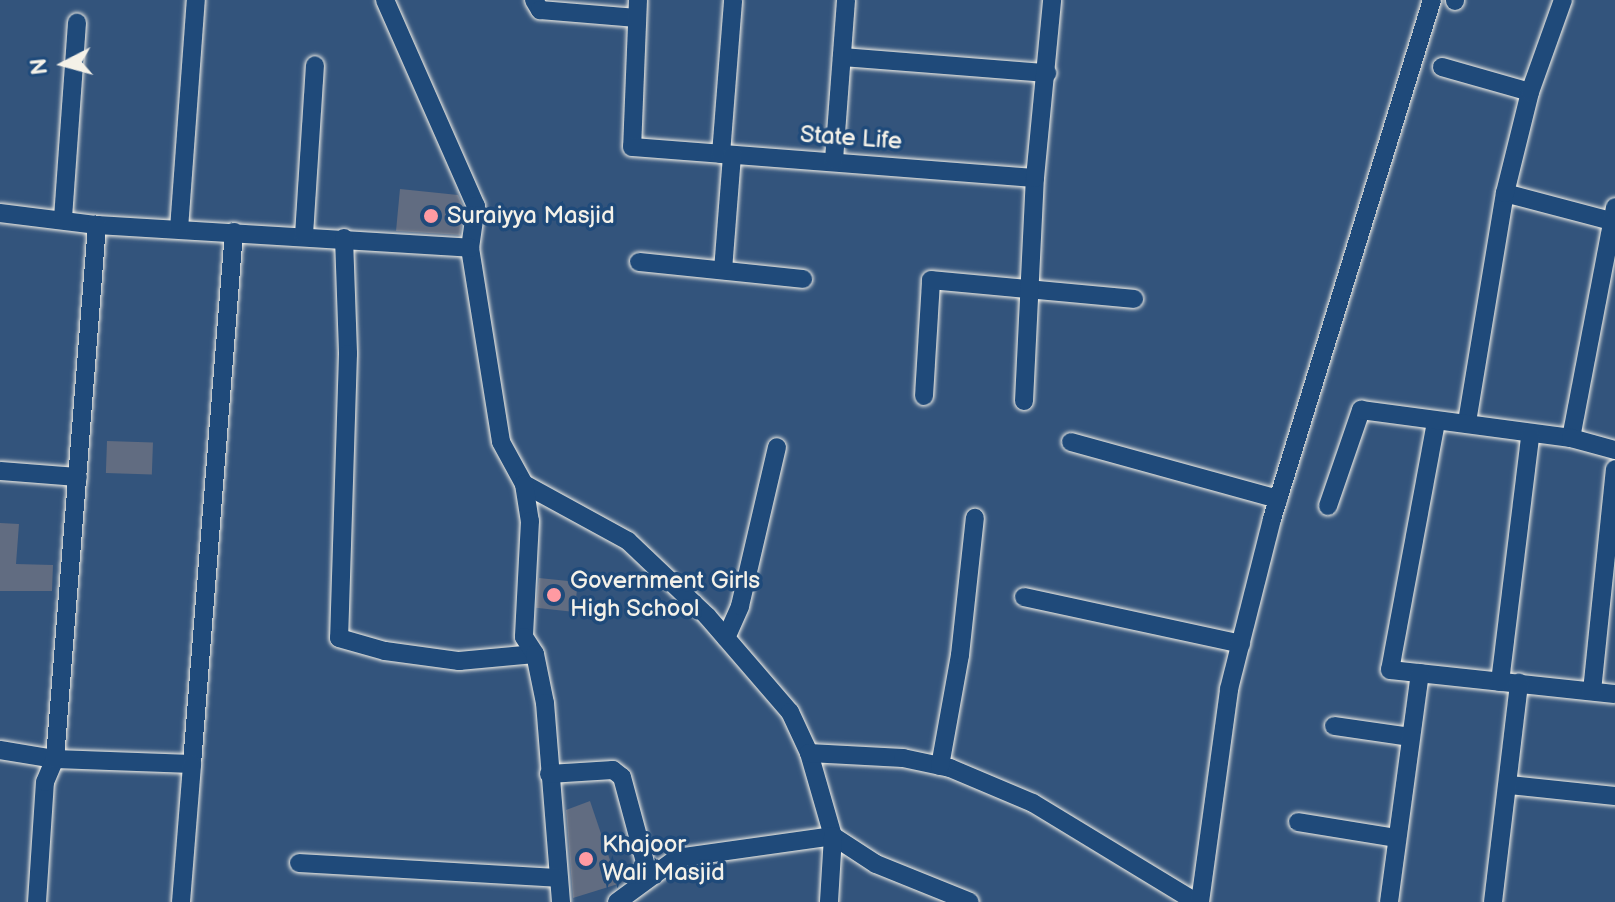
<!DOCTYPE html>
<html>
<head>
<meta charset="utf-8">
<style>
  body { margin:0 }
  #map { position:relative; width:1615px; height:902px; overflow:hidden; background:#33547c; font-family:"Balsamiq Sans",sans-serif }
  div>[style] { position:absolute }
  .building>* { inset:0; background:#616c81; transform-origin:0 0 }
  .roads { filter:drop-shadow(0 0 2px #f4f1e8) drop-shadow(0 0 2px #f4f1e8) }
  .minor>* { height:18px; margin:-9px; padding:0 9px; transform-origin:9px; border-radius:9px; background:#1f4a7a }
  .dots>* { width:22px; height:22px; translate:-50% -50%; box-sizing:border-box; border:4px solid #1f4a7a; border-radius:50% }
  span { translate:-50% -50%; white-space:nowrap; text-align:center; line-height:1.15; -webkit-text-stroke:7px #1f4a7a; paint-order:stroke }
  .street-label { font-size:24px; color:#f4f1e8 }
  .poi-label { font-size:24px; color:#f4f1e8 }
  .left { translate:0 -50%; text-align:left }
  .north { position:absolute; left:24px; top:24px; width:80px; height:80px; -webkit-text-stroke:6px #1f4a7a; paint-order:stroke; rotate:264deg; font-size:22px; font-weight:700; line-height:32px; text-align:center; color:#f4f1e8 }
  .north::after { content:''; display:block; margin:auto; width:28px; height:36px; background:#f4f1e8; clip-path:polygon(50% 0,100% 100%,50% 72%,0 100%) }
</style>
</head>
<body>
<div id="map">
  <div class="building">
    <div style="clip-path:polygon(400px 189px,458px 195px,464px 208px,460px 235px,396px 231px)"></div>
    <div style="left:107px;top:441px;width:46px;height:32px;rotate:2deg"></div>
    <div style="clip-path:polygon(0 523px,19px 524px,16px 564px,53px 565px,52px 591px,0 591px)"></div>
    <div style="left:539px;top:578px;width:39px;height:30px;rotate:6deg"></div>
    <div style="clip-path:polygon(590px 801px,618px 884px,573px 898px,566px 810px)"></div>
  </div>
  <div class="roads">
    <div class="minor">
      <div style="left:385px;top:0;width:225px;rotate:66.2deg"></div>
      <div style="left:476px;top:206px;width:42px;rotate:98.1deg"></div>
      <div style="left:470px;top:248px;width:196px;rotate:80.9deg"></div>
      <div style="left:501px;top:442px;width:48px;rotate:61.3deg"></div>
      <div style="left:524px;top:484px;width:119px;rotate:28.7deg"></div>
      <div style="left:628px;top:541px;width:109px;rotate:43.5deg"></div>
      <div style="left:707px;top:616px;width:127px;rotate:49.2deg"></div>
      <div style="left:790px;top:712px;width:45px;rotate:65.1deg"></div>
      <div style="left:809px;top:753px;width:86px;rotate:73.9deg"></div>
      <div style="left:833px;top:836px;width:51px;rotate:33.1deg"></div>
      <div style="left:876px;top:864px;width:101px;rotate:22deg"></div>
      <div style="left:534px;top:0;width:12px;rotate:59deg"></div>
      <div style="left:540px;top:10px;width:97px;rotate:4.7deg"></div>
      <div style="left:638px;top:0;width:147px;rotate:92.3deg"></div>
      <div style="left:632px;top:147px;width:404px;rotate:4.4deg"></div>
      <div style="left:1455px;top:1px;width:1px;rotate:-90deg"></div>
      <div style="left:842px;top:57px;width:206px;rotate:4.5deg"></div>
      <div style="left:1442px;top:67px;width:91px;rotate:15.9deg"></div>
      <div style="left:721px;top:154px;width:154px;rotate:-85.5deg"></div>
      <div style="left:834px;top:160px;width:160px;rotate:-85.7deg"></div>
      <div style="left:1505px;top:193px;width:110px;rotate:14.8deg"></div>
      <div style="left:0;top:213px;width:98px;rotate:7.1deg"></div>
      <div style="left:97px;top:225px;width:374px;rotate:3.5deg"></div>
      <div style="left:63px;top:218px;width:196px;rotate:-85.9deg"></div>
      <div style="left:179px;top:229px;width:230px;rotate:-85.8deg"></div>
      <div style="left:304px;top:235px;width:170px;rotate:-86.3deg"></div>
      <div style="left:344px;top:238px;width:116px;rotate:88deg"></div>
      <div style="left:348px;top:354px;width:284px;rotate:91.8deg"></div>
      <div style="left:339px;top:638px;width:48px;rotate:15.8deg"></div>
      <div style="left:385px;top:651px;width:75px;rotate:7.7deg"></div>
      <div style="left:459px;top:661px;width:76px;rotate:-5.3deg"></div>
      <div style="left:639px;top:262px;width:165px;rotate:5.9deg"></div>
      <div style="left:723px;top:270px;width:115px;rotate:-85.5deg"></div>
      <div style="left:924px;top:396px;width:116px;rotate:-86.5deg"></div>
      <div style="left:931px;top:280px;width:204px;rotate:5.3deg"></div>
      <div style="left:1024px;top:401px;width:223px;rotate:-87.2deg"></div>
      <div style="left:1035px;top:178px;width:179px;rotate:-84.5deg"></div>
      <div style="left:1436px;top:422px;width:252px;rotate:100.5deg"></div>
      <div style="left:1390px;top:670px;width:226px;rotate:6.1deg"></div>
      <div style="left:1467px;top:422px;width:232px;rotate:-80.6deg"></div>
      <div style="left:1505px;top:193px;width:104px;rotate:-76.1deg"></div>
      <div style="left:1530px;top:92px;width:98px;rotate:-70.3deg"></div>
      <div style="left:1571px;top:438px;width:235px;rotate:-79.2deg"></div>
      <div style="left:1071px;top:442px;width:215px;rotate:15.4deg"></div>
      <div style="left:0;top:471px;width:78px;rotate:4.4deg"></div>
      <div style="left:524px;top:484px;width:37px;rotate:81deg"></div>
      <div style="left:530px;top:521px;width:116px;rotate:93deg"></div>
      <div style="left:524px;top:637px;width:20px;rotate:57deg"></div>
      <div style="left:535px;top:654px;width:50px;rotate:78.5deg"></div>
      <div style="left:545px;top:703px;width:200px;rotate:85.4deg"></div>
      <div style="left:1328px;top:506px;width:102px;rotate:-71deg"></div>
      <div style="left:1361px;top:410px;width:212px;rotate:7.6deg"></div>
      <div style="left:1571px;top:438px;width:46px;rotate:15.3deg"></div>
      <div style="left:1024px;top:597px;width:222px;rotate:12.2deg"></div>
      <div style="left:726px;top:638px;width:35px;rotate:-66deg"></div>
      <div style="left:740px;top:606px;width:163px;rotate:-76.9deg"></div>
      <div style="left:1500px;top:682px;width:248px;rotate:-83deg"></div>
      <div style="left:1592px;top:691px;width:223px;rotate:-84.1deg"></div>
      <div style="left:1334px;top:726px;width:77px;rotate:8.2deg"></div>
      <div style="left:0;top:750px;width:56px;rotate:9.3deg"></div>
      <div style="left:55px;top:759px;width:137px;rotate:2.1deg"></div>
      <div style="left:192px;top:764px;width:534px;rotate:-85.49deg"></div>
      <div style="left:809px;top:753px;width:94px;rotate:3deg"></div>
      <div style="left:903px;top:758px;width:48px;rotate:12deg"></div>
      <div style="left:950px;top:768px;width:90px;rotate:22.9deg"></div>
      <div style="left:1033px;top:803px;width:191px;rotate:31.3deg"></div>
      <div style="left:940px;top:766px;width:113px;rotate:-79.8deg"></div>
      <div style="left:960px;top:655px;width:138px;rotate:-83.8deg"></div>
      <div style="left:549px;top:774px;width:64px;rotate:-3.6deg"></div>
      <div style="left:613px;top:770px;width:11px;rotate:38deg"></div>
      <div style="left:622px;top:777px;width:104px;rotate:74.9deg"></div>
      <div style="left:1509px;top:785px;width:107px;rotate:5.9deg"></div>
      <div style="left:1298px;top:822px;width:99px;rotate:9.3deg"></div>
      <div style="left:299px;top:863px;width:258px;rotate:3.3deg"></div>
      <div style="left:37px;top:902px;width:120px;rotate:-86.2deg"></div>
      <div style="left:45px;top:782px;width:25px;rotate:-67deg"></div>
      <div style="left:55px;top:759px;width:536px;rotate:-85.5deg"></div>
      <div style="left:181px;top:902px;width:138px;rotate:-85.4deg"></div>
      <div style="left:617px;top:902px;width:74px;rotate:-36.3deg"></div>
      <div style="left:677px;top:858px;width:158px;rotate:-8deg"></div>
      <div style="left:833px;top:836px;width:66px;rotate:93.5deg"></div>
      <div style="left:1200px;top:902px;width:215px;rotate:-82.2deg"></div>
      <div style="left:1229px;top:689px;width:175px;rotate:-75.8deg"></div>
      <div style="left:1272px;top:519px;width:543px;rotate:-72.87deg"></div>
      <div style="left:1389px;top:902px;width:231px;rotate:-82.3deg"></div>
      <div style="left:1493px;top:902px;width:221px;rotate:-83.2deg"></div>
    </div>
  </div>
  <div class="dots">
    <div style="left:431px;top:216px;background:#ff9aa2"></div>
    <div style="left:554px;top:595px;background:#ff9aa2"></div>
    <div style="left:586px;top:859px;background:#ff9aa2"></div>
  </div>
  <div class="street-label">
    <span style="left:851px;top:138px;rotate:4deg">State Life</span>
  </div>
  <div class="poi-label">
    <span class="left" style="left:447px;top:216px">Suraiyya Masjid</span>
    <span class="left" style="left:570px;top:595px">Government Girls<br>High School</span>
    <span class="left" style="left:602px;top:859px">Khajoor<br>Wali Masjid</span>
  </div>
  <div class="north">N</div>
</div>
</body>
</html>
